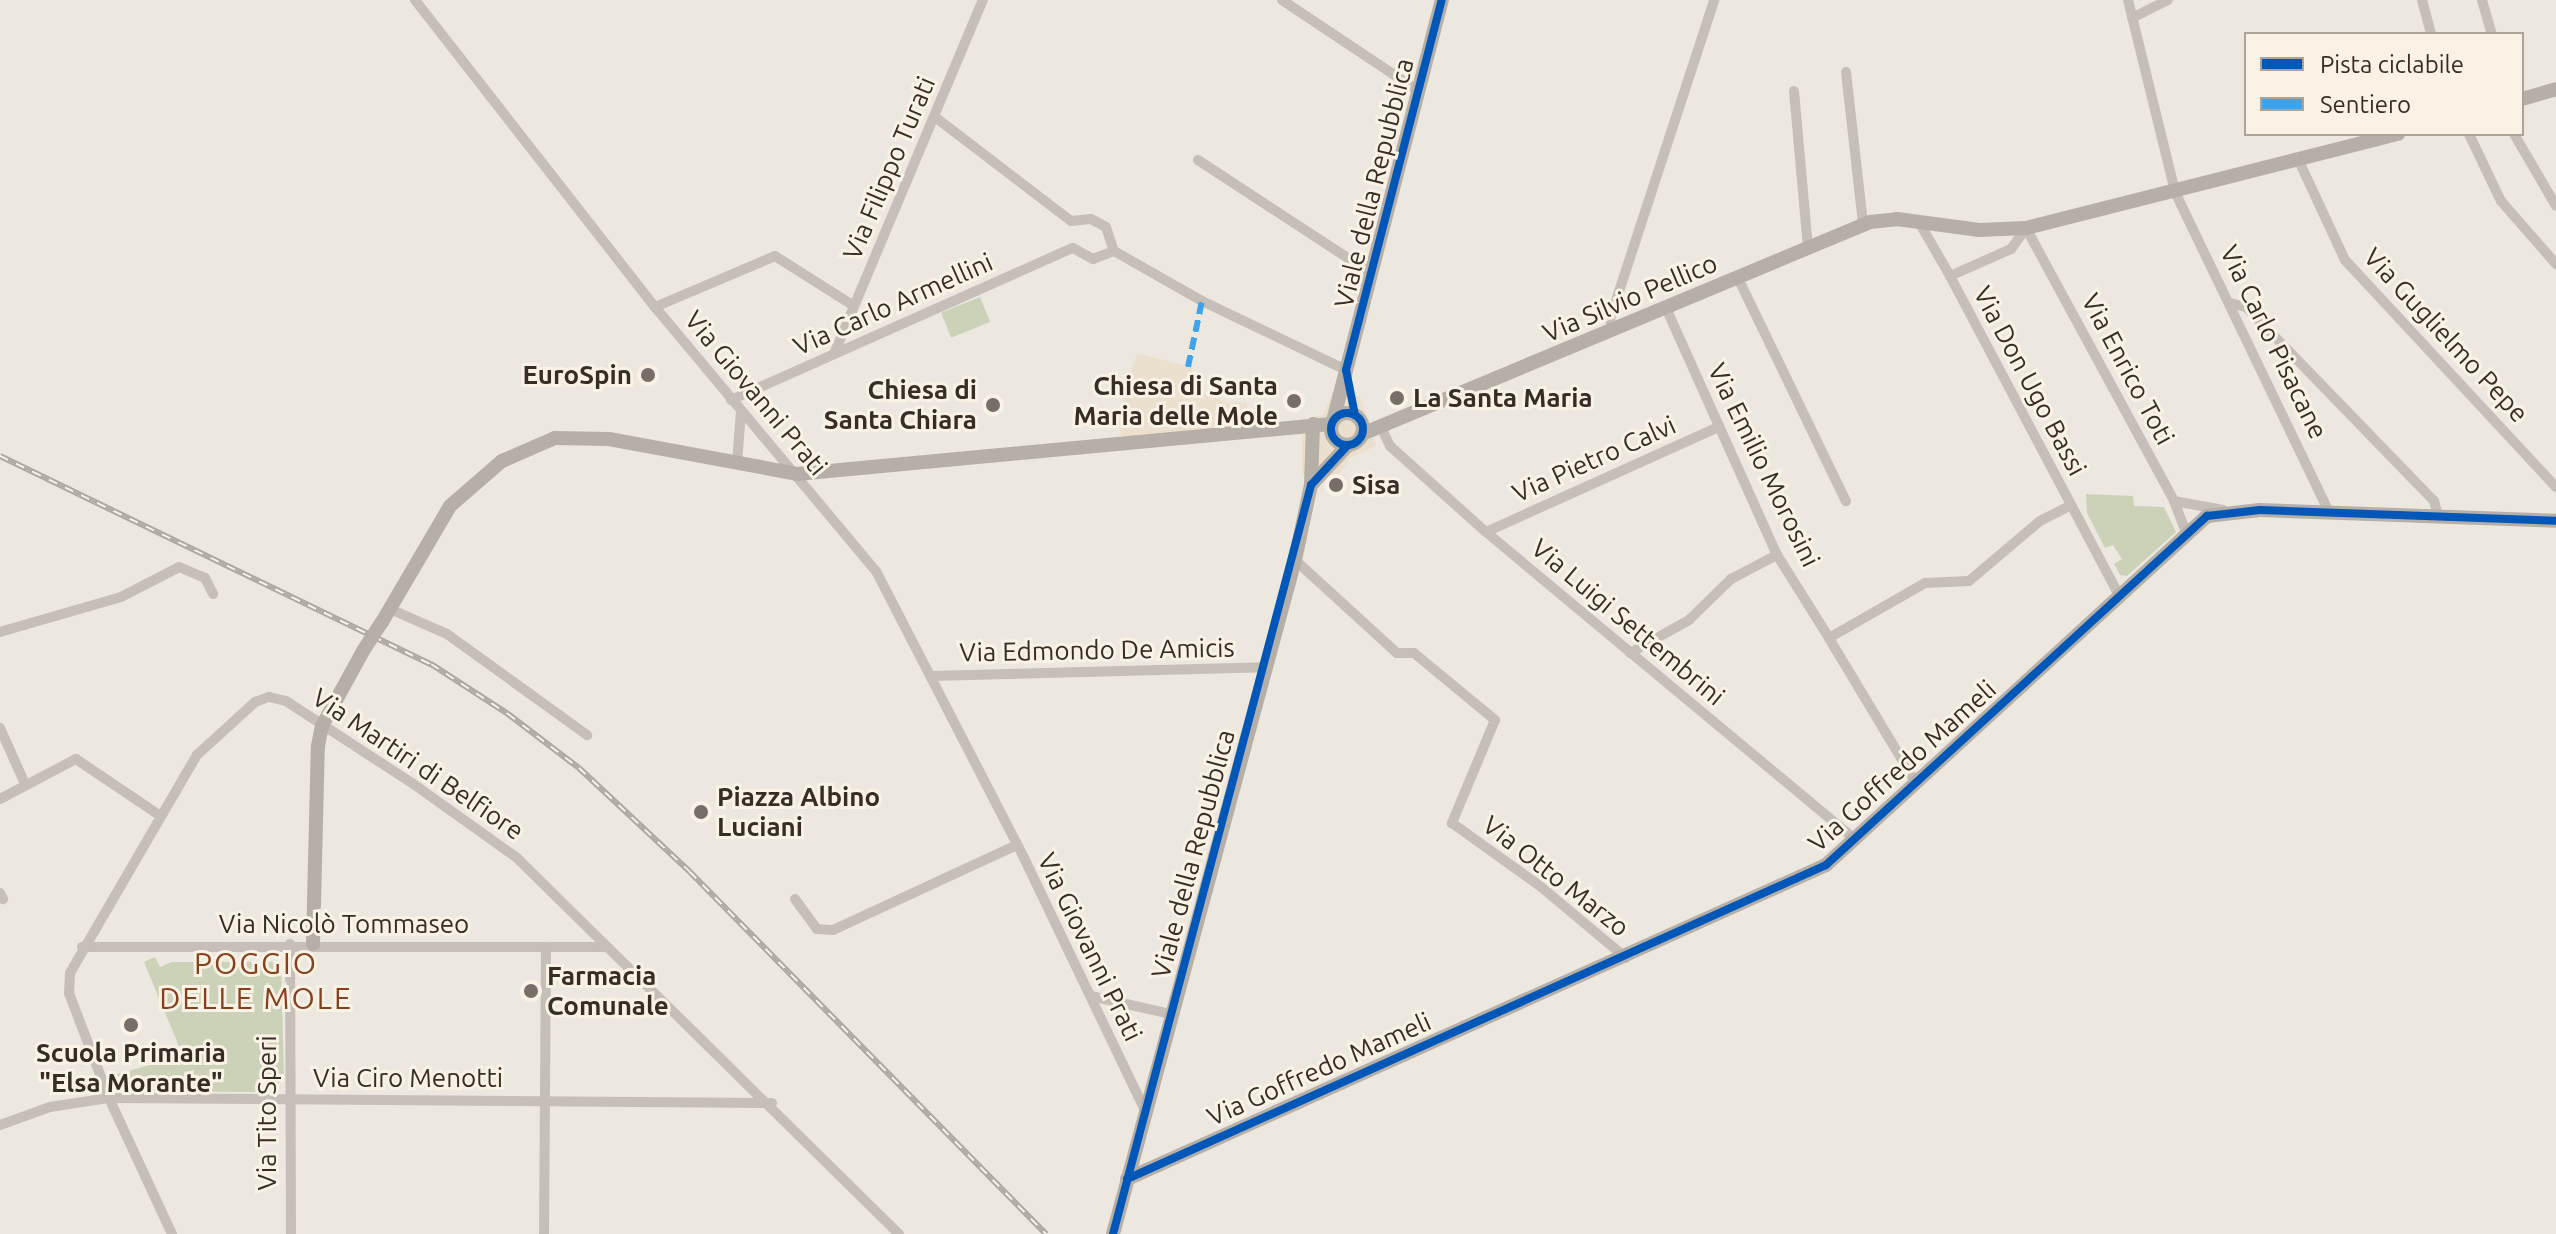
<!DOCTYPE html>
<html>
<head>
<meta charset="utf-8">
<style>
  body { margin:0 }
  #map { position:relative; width:2556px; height:1234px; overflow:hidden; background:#ece7df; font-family:Ubuntu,sans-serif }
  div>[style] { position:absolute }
  .green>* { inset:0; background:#cbd2b8; transform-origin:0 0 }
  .plaza>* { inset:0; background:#ebe0cd }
  .street>* { height:10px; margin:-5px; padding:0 5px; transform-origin:5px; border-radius:5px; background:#c5bfb8 }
  .secondary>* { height:14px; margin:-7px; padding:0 7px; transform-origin:7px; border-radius:7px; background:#b6afa8 }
  .secondary>.ring { margin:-7px; padding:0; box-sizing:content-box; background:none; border:14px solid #b6afa8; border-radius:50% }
  .rail>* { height:6px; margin-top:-3px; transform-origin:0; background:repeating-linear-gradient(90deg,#faf2e5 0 9px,#ada8a2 0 18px); box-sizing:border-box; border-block:2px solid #ada8a2 }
  .secondary-bridge>* { height:14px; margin:-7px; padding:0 7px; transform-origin:7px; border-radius:7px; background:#b6afa8 }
  .quiet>* { height:6px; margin-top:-3px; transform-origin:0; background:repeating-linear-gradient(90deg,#3fa3eb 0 12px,transparent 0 18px) }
  .cycleway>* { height:8px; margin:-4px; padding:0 4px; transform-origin:4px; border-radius:4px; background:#0057b8 }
  .cycleway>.ring { margin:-4px; padding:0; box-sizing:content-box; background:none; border:8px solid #0057b8; border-radius:50% }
  .dots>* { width:22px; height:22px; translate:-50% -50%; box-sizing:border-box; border:4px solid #faf2e5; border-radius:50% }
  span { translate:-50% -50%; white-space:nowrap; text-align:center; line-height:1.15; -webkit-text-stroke:6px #faf2e5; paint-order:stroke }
  .street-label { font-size:26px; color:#362d26 }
  .poi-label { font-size:26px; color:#362d26; font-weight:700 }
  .right { translate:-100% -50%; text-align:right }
  .left { translate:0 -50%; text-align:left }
  .quarter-label { font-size:30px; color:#86401d; letter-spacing:2px }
  .legend { position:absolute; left:2244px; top:32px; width:280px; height:104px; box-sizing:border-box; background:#faf2e5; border:2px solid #aca399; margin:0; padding:10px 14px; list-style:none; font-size:24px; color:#362d26 }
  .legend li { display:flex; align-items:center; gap:16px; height:40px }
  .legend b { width:40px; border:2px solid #aca399 }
</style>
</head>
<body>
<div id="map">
  <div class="green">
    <div style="left:980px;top:297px;width:27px;height:42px;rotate:68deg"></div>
    <div style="clip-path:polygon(2086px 494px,2133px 496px,2134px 506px,2164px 507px,2176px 532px,2127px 576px,2120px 575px,2114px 564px,2122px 559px,2113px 545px,2105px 548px,2087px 513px)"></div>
    <div style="clip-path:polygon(155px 957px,160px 967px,172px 962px,281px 962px,284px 1075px,277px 1086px,265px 1092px,125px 1091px,117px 1074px,183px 1056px,144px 962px)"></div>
  </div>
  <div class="plaza">
    <div style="clip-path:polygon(1137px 353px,1193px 368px,1189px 387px,1228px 403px,1246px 402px,1250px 430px,1122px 442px,1118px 418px)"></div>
    <div style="clip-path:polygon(1332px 392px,1360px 396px,1376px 446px,1350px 458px,1336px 480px,1302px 475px,1302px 419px,1323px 415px)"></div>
  </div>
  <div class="street">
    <div style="left:415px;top:0;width:390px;rotate:52deg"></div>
    <div style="left:655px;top:307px;width:344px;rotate:50.1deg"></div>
    <div style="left:876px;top:571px;width:325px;rotate:62.7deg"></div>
    <div style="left:1025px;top:860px;width:278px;rotate:64.4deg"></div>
    <div style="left:1282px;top:0;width:162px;rotate:33.7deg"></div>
    <div style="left:2128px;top:0;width:198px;rotate:76.2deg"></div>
    <div style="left:2175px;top:192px;width:355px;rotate:64.3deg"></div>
    <div style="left:2422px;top:0;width:35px;rotate:75deg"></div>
    <div style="left:2482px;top:0;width:35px;rotate:74deg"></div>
    <div style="left:2132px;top:18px;width:40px;rotate:-26.6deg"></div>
    <div style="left:1846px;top:72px;width:153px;rotate:83.6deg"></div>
    <div style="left:1794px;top:91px;width:158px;rotate:84.9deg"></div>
    <div style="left:935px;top:117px;width:171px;rotate:37.4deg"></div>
    <div style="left:1071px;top:221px;width:20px;rotate:-6deg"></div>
    <div style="left:1091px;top:219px;width:17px;rotate:28deg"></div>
    <div style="left:1106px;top:227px;width:25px;rotate:72deg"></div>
    <div style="left:2469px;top:134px;width:74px;rotate:64.5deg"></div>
    <div style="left:2501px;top:201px;width:84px;rotate:48.9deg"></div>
    <div style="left:2514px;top:134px;width:83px;rotate:59.7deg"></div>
    <div style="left:1198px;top:160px;width:207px;rotate:33.2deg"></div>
    <div style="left:2299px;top:161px;width:109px;rotate:65.1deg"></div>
    <div style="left:2345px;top:260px;width:310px;rotate:47.1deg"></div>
    <div style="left:1919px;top:222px;width:62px;rotate:60.1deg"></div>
    <div style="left:1950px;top:276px;width:67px;rotate:-23.9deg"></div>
    <div style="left:2011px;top:249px;width:26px;rotate:-54deg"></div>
    <div style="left:2026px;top:228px;width:311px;rotate:61.5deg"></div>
    <div style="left:2174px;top:501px;width:34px;rotate:69deg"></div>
    <div style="left:1114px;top:251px;width:101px;rotate:29.6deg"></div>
    <div style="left:1202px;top:301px;width:160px;rotate:25.6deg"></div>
    <div style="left:1950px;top:276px;width:361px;rotate:62.1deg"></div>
    <div style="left:1738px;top:278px;width:248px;rotate:64.2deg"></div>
    <div style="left:2230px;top:303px;width:16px;rotate:14deg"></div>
    <div style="left:2246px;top:307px;width:270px;rotate:45.9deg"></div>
    <div style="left:2434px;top:501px;width:16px;rotate:75deg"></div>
    <div style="left:655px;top:307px;width:130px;rotate:-23deg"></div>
    <div style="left:775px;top:256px;width:93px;rotate:32.3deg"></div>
    <div style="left:1666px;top:308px;width:271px;rotate:65.8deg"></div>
    <div style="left:1777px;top:555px;width:98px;rotate:57.9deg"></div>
    <div style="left:1613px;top:331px;width:12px;rotate:-104deg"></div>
    <div style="left:1610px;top:319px;width:336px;rotate:-71.9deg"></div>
    <div style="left:834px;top:354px;width:384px;rotate:-67.2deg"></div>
    <div style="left:731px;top:400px;width:374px;rotate:-24deg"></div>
    <div style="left:1073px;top:248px;width:23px;rotate:29deg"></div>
    <div style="left:1093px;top:259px;width:22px;rotate:-21deg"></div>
    <div style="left:1382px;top:429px;width:19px;rotate:65deg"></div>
    <div style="left:1390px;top:446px;width:129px;rotate:41.9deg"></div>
    <div style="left:1486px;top:532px;width:481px;rotate:39.8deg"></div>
    <div style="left:737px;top:463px;width:52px;rotate:-85.6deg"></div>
    <div style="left:2174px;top:501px;width:50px;rotate:10.4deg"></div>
    <div style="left:1486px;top:532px;width:256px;rotate:-24.3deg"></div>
    <div style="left:1295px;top:560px;width:138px;rotate:42.4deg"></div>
    <div style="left:1397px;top:653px;width:17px"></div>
    <div style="left:1414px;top:653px;width:105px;rotate:39.6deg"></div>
    <div style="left:1495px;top:720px;width:112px;rotate:112.7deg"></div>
    <div style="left:1452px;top:823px;width:108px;rotate:35.6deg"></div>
    <div style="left:1540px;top:886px;width:112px;rotate:39.9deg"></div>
    <div style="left:390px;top:609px;width:62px;rotate:23.7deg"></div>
    <div style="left:447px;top:634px;width:173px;rotate:35.8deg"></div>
    <div style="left:0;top:632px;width:126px;rotate:-16.1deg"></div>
    <div style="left:121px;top:597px;width:65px;rotate:-27.3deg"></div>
    <div style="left:179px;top:567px;width:28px;rotate:23deg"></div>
    <div style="left:205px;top:578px;width:18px;rotate:63deg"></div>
    <div style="left:1630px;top:653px;width:68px;rotate:-29.2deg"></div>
    <div style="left:1689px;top:620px;width:59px;rotate:-44.3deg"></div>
    <div style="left:1731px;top:579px;width:52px;rotate:-27.6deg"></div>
    <div style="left:931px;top:676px;width:334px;rotate:-1.5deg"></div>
    <div style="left:0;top:728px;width:61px;rotate:65.9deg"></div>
    <div style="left:1916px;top:783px;width:169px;rotate:-121deg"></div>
    <div style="left:1829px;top:638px;width:111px;rotate:-29.8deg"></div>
    <div style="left:1925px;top:583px;width:44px;rotate:-2.6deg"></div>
    <div style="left:1969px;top:581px;width:93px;rotate:-40.2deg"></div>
    <div style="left:2040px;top:521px;width:35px;rotate:-27deg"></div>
    <div style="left:0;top:799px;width:86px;rotate:-27.8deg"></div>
    <div style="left:76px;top:759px;width:100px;rotate:34deg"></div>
    <div style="left:0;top:893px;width:7px;rotate:63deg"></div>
    <div style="left:795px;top:899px;width:37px;rotate:54deg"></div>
    <div style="left:817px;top:929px;width:16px;rotate:4deg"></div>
    <div style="left:833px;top:930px;width:203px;rotate:-24.8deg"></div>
    <div style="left:290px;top:944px;width:290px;rotate:89.8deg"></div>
    <div style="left:82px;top:947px;width:525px"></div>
    <div style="left:1091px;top:996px;width:82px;rotate:12.7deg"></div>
    <div style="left:0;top:1125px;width:53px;rotate:-19.8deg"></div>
    <div style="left:50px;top:1107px;width:60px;rotate:-8.7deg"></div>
    <div style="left:109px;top:1098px;width:663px;rotate:0.43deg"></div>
    <div style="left:172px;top:1234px;width:150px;rotate:-114.9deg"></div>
    <div style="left:109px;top:1098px;width:112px;rotate:-110.9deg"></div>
    <div style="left:69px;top:993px;width:20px;rotate:-87deg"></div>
    <div style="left:70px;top:973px;width:252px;rotate:-59.8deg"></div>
    <div style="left:197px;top:755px;width:79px;rotate:-42.4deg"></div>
    <div style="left:255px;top:702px;width:15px;rotate:-20deg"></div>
    <div style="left:269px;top:697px;width:17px;rotate:13deg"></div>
    <div style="left:286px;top:701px;width:150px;rotate:33.1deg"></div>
    <div style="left:412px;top:783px;width:129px;rotate:35.5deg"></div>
    <div style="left:517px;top:858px;width:536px;rotate:44.55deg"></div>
    <div style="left:544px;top:1234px;width:286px;rotate:-89.6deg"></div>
  </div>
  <div class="secondary">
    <div style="left:2522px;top:99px;width:35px;rotate:-16deg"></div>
    <div class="ring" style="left:1331px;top:413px;width:18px;height:18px"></div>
    <div style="left:1333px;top:421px;width:435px;rotate:-75.5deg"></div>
    <div style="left:1362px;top:434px;width:550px;rotate:-22.65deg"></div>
    <div style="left:1870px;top:222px;width:27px;rotate:-6deg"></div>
    <div style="left:1897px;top:219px;width:83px;rotate:7.6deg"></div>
    <div style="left:1979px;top:230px;width:47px;rotate:-2.4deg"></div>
    <div style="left:2026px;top:228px;width:384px;rotate:-14.2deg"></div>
    <div style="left:1311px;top:485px;width:54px;rotate:-47.2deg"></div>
    <div style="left:382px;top:622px;width:134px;rotate:-59.6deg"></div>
    <div style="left:450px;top:506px;width:69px;rotate:-40.9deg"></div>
    <div style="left:502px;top:461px;width:58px;rotate:-23.5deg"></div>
    <div style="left:555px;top:438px;width:54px;rotate:1.1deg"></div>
    <div style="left:609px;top:439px;width:191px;rotate:10.5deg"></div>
    <div style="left:797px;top:474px;width:536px;rotate:-5.35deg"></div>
    <div style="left:313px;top:944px;width:198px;rotate:-88.6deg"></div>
    <div style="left:318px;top:746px;width:20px;rotate:-79deg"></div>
    <div style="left:322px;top:726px;width:85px;rotate:-61.3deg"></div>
    <div style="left:1127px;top:1179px;width:766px;rotate:-24.19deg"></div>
    <div style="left:1826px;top:865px;width:517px;rotate:-42.49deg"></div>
    <div style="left:2207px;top:516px;width:53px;rotate:-6.5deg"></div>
    <div style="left:2260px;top:510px;width:296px;rotate:2.1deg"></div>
    <div style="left:1113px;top:1234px;width:698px;rotate:-74.89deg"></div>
    <div style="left:1295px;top:560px;width:77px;rotate:-78deg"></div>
    <div style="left:1311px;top:485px;width:61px;rotate:-88.1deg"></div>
  </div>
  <div class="rail">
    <div style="left:0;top:456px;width:479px;rotate:25.8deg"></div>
    <div style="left:431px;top:664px;width:92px;rotate:33deg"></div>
    <div style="left:508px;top:714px;width:89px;rotate:37.3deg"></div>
    <div style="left:579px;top:768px;width:152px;rotate:43.1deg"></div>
    <div style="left:690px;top:872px;width:508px;rotate:45.48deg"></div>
  </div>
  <div class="secondary-bridge">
    <div style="left:363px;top:651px;width:35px;rotate:-57deg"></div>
  </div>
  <div class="quiet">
    <div style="left:1188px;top:367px;width:67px;rotate:-78deg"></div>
  </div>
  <div class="cycleway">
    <div class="ring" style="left:1331px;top:413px;width:24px;height:24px"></div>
    <div style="left:1355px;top:415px;width:46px;rotate:-101.3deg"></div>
    <div style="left:1346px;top:370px;width:382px;rotate:-75.5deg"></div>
    <div style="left:1127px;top:1179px;width:766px;rotate:-24.19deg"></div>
    <div style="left:1826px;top:865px;width:517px;rotate:-42.49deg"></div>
    <div style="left:2207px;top:516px;width:53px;rotate:-6.5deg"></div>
    <div style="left:2260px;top:510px;width:296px;rotate:2.1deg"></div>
    <div style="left:1113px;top:1234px;width:775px;rotate:-75.19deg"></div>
    <div style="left:1311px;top:485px;width:54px;rotate:-47.2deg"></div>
  </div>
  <div class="dots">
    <div style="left:648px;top:375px;background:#766e67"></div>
    <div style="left:1397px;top:398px;background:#766e67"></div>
    <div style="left:1294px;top:401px;background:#766e67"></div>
    <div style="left:993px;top:405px;background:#766e67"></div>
    <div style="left:1336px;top:485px;background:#766e67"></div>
    <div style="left:701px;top:812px;background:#766e67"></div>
    <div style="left:531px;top:991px;background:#766e67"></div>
    <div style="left:131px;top:1025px;background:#766e67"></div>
  </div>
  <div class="street-label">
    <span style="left:889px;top:168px;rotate:-67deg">Via Filippo Turati</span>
    <span style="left:1374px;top:183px;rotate:-76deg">Viale della Repubblica</span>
    <span style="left:1630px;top:298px;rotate:-23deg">Via Silvio Pellico</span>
    <span style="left:893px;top:304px;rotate:-24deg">Via Carlo Armellini</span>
    <span style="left:2446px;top:335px;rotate:47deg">Via Guglielmo Pepe</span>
    <span style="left:2274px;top:342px;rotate:64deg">Via Carlo Pisacane</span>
    <span style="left:2128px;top:369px;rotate:62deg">Via Enrico Toti</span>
    <span style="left:2030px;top:381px;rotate:62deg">Via Don Ugo Bassi</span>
    <span style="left:756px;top:393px;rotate:50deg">Via Giovanni Prati</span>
    <span style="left:1594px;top:459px;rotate:-24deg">Via Pietro Calvi</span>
    <span style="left:1764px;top:465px;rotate:64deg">Via Emilio Morosini</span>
    <span style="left:1628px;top:622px;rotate:40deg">Via Luigi Settembrini</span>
    <span style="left:1097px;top:650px;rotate:-1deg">Via Edmondo De Amicis</span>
    <span style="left:418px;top:764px;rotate:34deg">Via Martiri di Belfiore</span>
    <span style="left:1902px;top:766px;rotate:-42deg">Via Goffredo Mameli</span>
    <span style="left:1193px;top:854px;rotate:-75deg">Viale della Repubblica</span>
    <span style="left:1556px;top:876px;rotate:38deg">Via Otto Marzo</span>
    <span style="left:344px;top:924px">Via Nicolò Tommaseo</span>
    <span style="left:1090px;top:947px;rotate:64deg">Via Giovanni Prati</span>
    <span style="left:1319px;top:1069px;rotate:-24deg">Via Goffredo Mameli</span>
    <span style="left:408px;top:1078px">Via Ciro Menotti</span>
    <span style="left:267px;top:1113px;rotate:-90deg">Via Tito Speri</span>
  </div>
  <div class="poi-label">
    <span class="right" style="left:632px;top:375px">EuroSpin</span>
    <span class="right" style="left:1278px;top:401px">Chiesa di Santa<br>Maria delle Mole</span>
    <span class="right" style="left:977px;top:405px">Chiesa di<br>Santa Chiara</span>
    <span class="left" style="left:1413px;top:398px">La Santa Maria</span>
    <span class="left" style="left:1352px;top:485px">Sisa</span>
    <span class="left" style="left:717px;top:812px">Piazza Albino<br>Luciani</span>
    <span class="left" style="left:547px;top:991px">Farmacia<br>Comunale</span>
    <span style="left:131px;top:1068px">Scuola Primaria<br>"Elsa Morante"</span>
  </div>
  <div class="quarter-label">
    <span style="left:256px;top:980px">POGGIO<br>DELLE MOLE</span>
  </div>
  <ul class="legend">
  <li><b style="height:10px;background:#0057b8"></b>Pista ciclabile</li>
  <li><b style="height:10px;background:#3fa3eb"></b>Sentiero</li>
  </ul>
</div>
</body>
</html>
